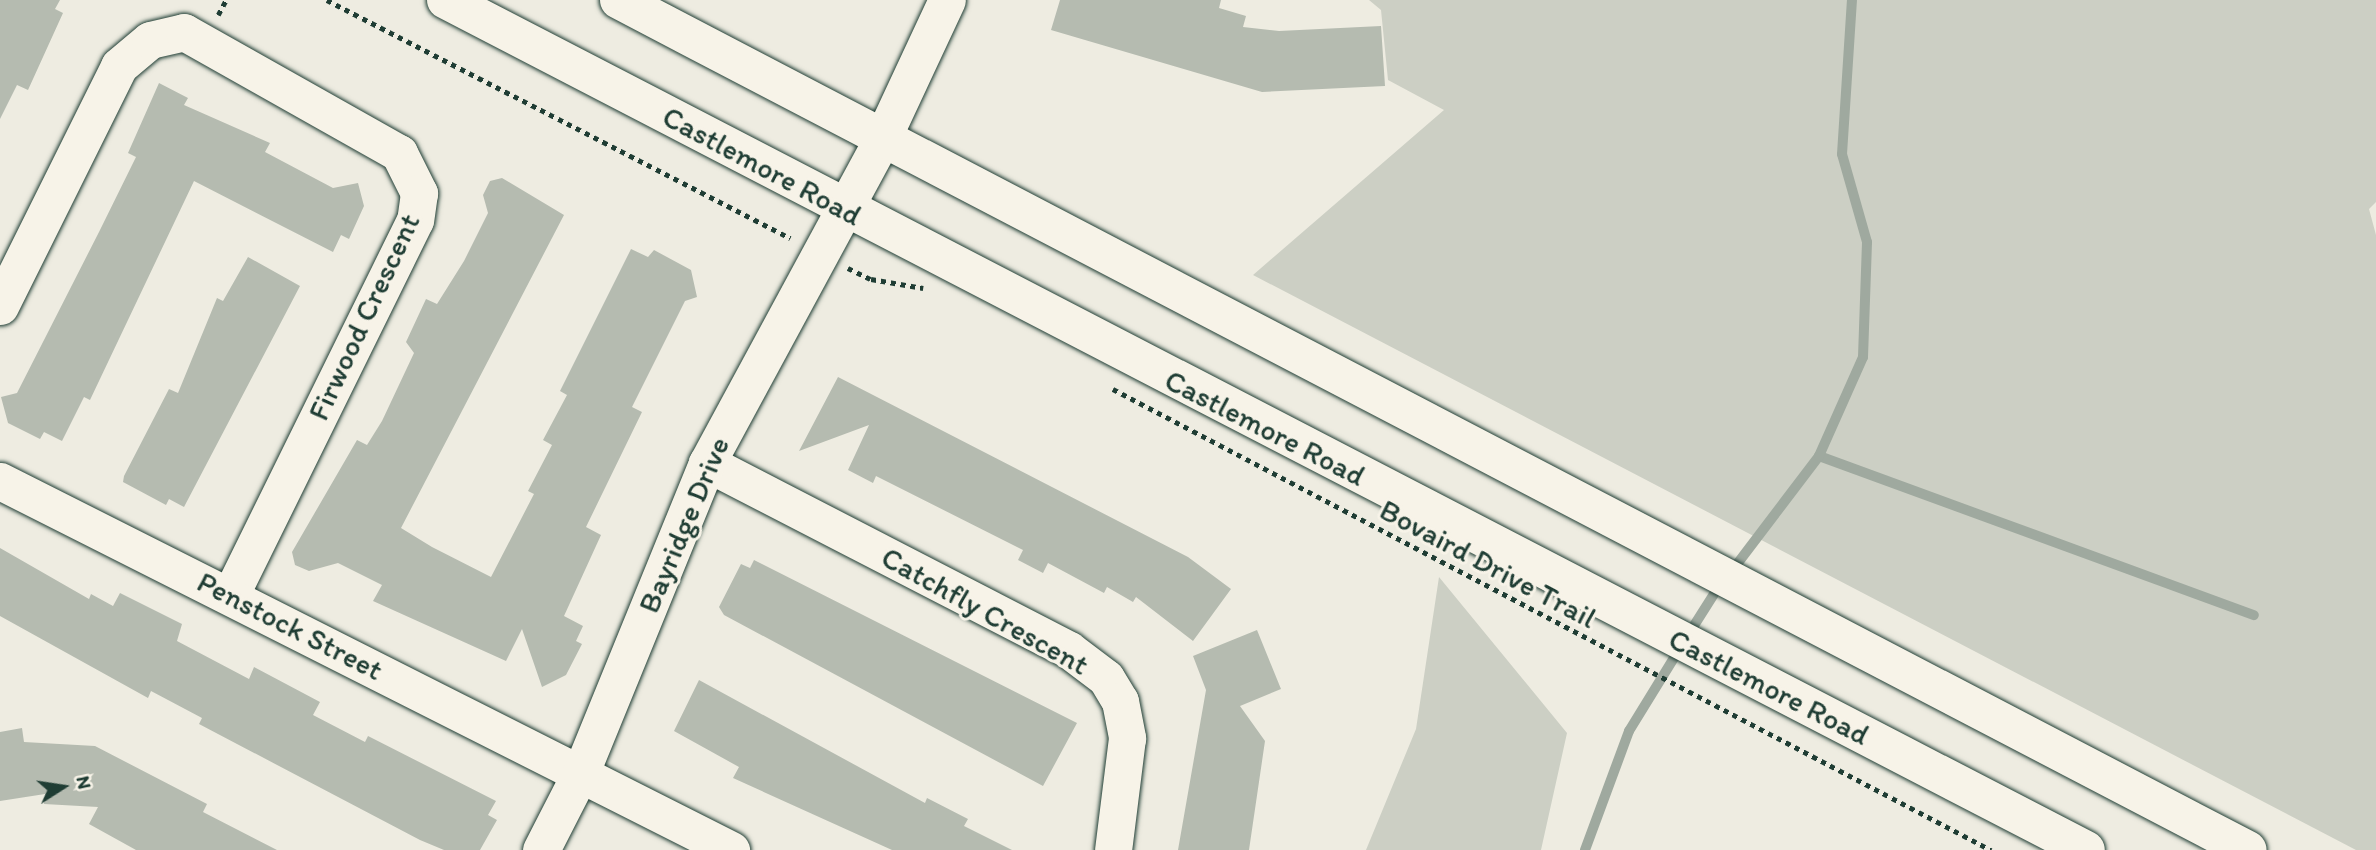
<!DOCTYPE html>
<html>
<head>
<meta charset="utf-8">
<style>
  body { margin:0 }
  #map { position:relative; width:2376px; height:850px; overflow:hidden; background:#eeece1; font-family:Itim,sans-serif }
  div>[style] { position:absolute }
  .green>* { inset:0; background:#cccfc4 }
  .stream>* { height:10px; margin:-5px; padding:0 5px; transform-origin:5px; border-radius:5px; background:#9fa99f }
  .building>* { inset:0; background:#b5bbb0 }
  .path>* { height:4.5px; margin-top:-2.25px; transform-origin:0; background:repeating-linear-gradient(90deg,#1f3d34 0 5px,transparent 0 10px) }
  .roads { filter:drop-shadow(0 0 2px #1f3d34) drop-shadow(0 0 2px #1f3d34) }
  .minor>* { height:37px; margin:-18.5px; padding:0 18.5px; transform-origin:18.5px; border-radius:18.5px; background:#f7f3e8 }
  .major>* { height:38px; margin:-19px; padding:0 19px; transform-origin:19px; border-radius:19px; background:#f7f3e8 }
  span { translate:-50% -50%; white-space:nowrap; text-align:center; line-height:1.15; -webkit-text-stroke:6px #f7f3e8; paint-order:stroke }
  .street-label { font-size:30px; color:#1f3d34 }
  .north { position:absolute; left:28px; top:752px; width:70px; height:70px; -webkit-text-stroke:5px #f7f3e8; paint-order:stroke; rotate:78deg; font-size:19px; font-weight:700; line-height:28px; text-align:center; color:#1f3d34 }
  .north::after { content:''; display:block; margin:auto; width:24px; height:32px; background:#1f3d34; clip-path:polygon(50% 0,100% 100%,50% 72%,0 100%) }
</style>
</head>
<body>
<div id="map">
  <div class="green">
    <div style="clip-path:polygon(1369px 0,2376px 0,2376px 202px,2369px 209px,2376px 235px,2376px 850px,2356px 850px,1253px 275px,1444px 110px,1388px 80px,1381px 10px)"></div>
    <div style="clip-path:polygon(1439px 577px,1567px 733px,1541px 850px,1366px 850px,1416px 729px)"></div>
  </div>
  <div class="stream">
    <div style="left:1819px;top:456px;width:463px;rotate:20.1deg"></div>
    <div style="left:1731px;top:572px;width:146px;rotate:-52.8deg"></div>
    <div style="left:1819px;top:456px;width:108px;rotate:-66deg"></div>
    <div style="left:1863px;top:357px;width:115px;rotate:-88deg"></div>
    <div style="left:1867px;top:242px;width:91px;rotate:-105.9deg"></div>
    <div style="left:1842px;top:154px;width:154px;rotate:-86.3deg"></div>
    <div style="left:1688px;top:635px;width:62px;rotate:-57.6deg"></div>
    <div style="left:1585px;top:850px;width:127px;rotate:-69.7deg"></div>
    <div style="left:1629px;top:731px;width:97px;rotate:-58.4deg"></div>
  </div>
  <div class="building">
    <div style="clip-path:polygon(0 0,60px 0,55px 9px,63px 13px,28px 90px,17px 85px,0 119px)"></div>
    <div style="clip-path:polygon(1060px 0,1221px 0,1219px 8px,1246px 16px,1243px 27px,1279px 31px,1381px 26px,1385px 86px,1262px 92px,1051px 30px)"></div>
    <div style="clip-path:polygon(159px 83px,188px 98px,184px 105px,270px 143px,265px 152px,333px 188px,358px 183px,364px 206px,349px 239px,341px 235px,333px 252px,194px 181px,90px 400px,84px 397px,62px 441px,44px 432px,40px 439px,8px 423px,1px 397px,17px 393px,99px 232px,136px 157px,128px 153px)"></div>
    <div style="clip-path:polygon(502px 178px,564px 215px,401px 528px,432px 547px,491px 577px,534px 494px,528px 491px,552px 445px,543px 440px,567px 395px,560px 391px,631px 249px,648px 257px,654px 250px,691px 270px,697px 297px,685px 301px,632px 407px,642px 412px,586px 527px,601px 535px,564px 616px,583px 626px,576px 641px,582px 644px,566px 675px,542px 687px,522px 629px,506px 661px,373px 601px,382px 585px,338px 563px,309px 571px,295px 565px,292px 552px,357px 440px,367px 445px,382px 421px,414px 353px,406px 342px,426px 299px,437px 304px,464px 261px,488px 213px,483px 195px,490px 181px)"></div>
    <div style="clip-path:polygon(248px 257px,300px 286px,184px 507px,169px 499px,166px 505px,123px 482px,124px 476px,169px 389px,178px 393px,217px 298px,223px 301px)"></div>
    <div style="clip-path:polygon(838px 377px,1188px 557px,1231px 589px,1193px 641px,1136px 597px,1133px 602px,1107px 587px,1104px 593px,1048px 563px,1043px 573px,1018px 560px,1023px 550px,876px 476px,873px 483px,848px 470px,869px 425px,799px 451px)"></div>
    <div style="clip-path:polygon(0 548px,89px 599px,91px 594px,113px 606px,120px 593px,182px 624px,177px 641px,249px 679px,254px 667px,320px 702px,313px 715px,365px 742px,368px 736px,496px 801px,488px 815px,497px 820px,480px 850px,444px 850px,420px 840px,199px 724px,202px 718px,151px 691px,148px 698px,0 616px)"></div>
    <div style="clip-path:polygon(754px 560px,1077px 723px,1043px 786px,724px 615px,719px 607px,741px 564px,750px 568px)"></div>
    <div style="clip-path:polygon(1257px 630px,1281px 689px,1240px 706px,1265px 741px,1249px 850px,1178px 850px,1206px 690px,1193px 656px)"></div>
    <div style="clip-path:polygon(699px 680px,925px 803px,927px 798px,968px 819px,964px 826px,1012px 850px,892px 850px,733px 778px,739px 767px,674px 731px)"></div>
    <div style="clip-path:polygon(22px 728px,24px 742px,95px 746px,207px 804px,203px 812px,277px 850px,136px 850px,89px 824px,98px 807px,44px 804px,45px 794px,0 801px,0 732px)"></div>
  </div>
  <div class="path">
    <div style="left:327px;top:0;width:521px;rotate:27.2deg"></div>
    <div style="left:218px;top:15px;width:17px;rotate:-62deg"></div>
    <div style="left:848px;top:268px;width:25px;rotate:26deg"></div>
    <div style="left:871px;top:279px;width:53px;rotate:9.8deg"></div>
    <div style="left:1113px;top:389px;width:992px;rotate:27.7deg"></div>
  </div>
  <div class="roads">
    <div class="minor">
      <div style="left:0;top:306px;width:268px;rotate:-63.6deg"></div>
      <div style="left:119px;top:66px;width:40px;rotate:-40deg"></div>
      <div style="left:150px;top:40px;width:35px;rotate:-13deg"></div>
      <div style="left:184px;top:32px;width:247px;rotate:29.4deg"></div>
      <div style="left:399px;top:153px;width:45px;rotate:63.4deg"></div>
      <div style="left:419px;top:193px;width:27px;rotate:98deg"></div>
      <div style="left:415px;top:220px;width:419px;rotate:116.2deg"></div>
      <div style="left:707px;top:463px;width:407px;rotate:27.3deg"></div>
      <div style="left:1069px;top:650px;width:46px;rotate:37.1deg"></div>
      <div style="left:1106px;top:678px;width:27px;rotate:59deg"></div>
      <div style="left:1120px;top:701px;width:38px;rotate:79deg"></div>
      <div style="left:1127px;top:738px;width:113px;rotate:97.1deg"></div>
      <div style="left:0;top:481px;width:819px;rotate:26.78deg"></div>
      <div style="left:541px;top:850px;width:88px;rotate:-62.9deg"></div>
      <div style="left:581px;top:772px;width:334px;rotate:-67.8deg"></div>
      <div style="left:707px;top:463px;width:370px;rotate:-61.6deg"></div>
      <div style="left:883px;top:137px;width:151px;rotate:-65deg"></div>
    </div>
    <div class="major">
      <div style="left:446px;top:0;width:1847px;rotate:27.4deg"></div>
      <div style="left:619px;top:0;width:1837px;rotate:27.56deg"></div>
    </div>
  </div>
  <div class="street-label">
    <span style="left:762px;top:166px;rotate:28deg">Castlemore Road</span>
    <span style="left:364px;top:317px;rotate:-65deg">Firwood Crescent</span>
    <span style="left:1265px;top:428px;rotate:27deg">Castlemore Road</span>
    <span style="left:684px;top:525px;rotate:-67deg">Bayridge Drive</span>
    <span style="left:1488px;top:564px;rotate:28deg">Bovaird Drive Trail</span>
    <span style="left:985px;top:611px;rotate:29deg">Catchfly Crescent</span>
    <span style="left:290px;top:626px;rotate:27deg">Penstock Street</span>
    <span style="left:1769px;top:687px;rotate:27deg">Castlemore Road</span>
  </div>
  <div class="north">N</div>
</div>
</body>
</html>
